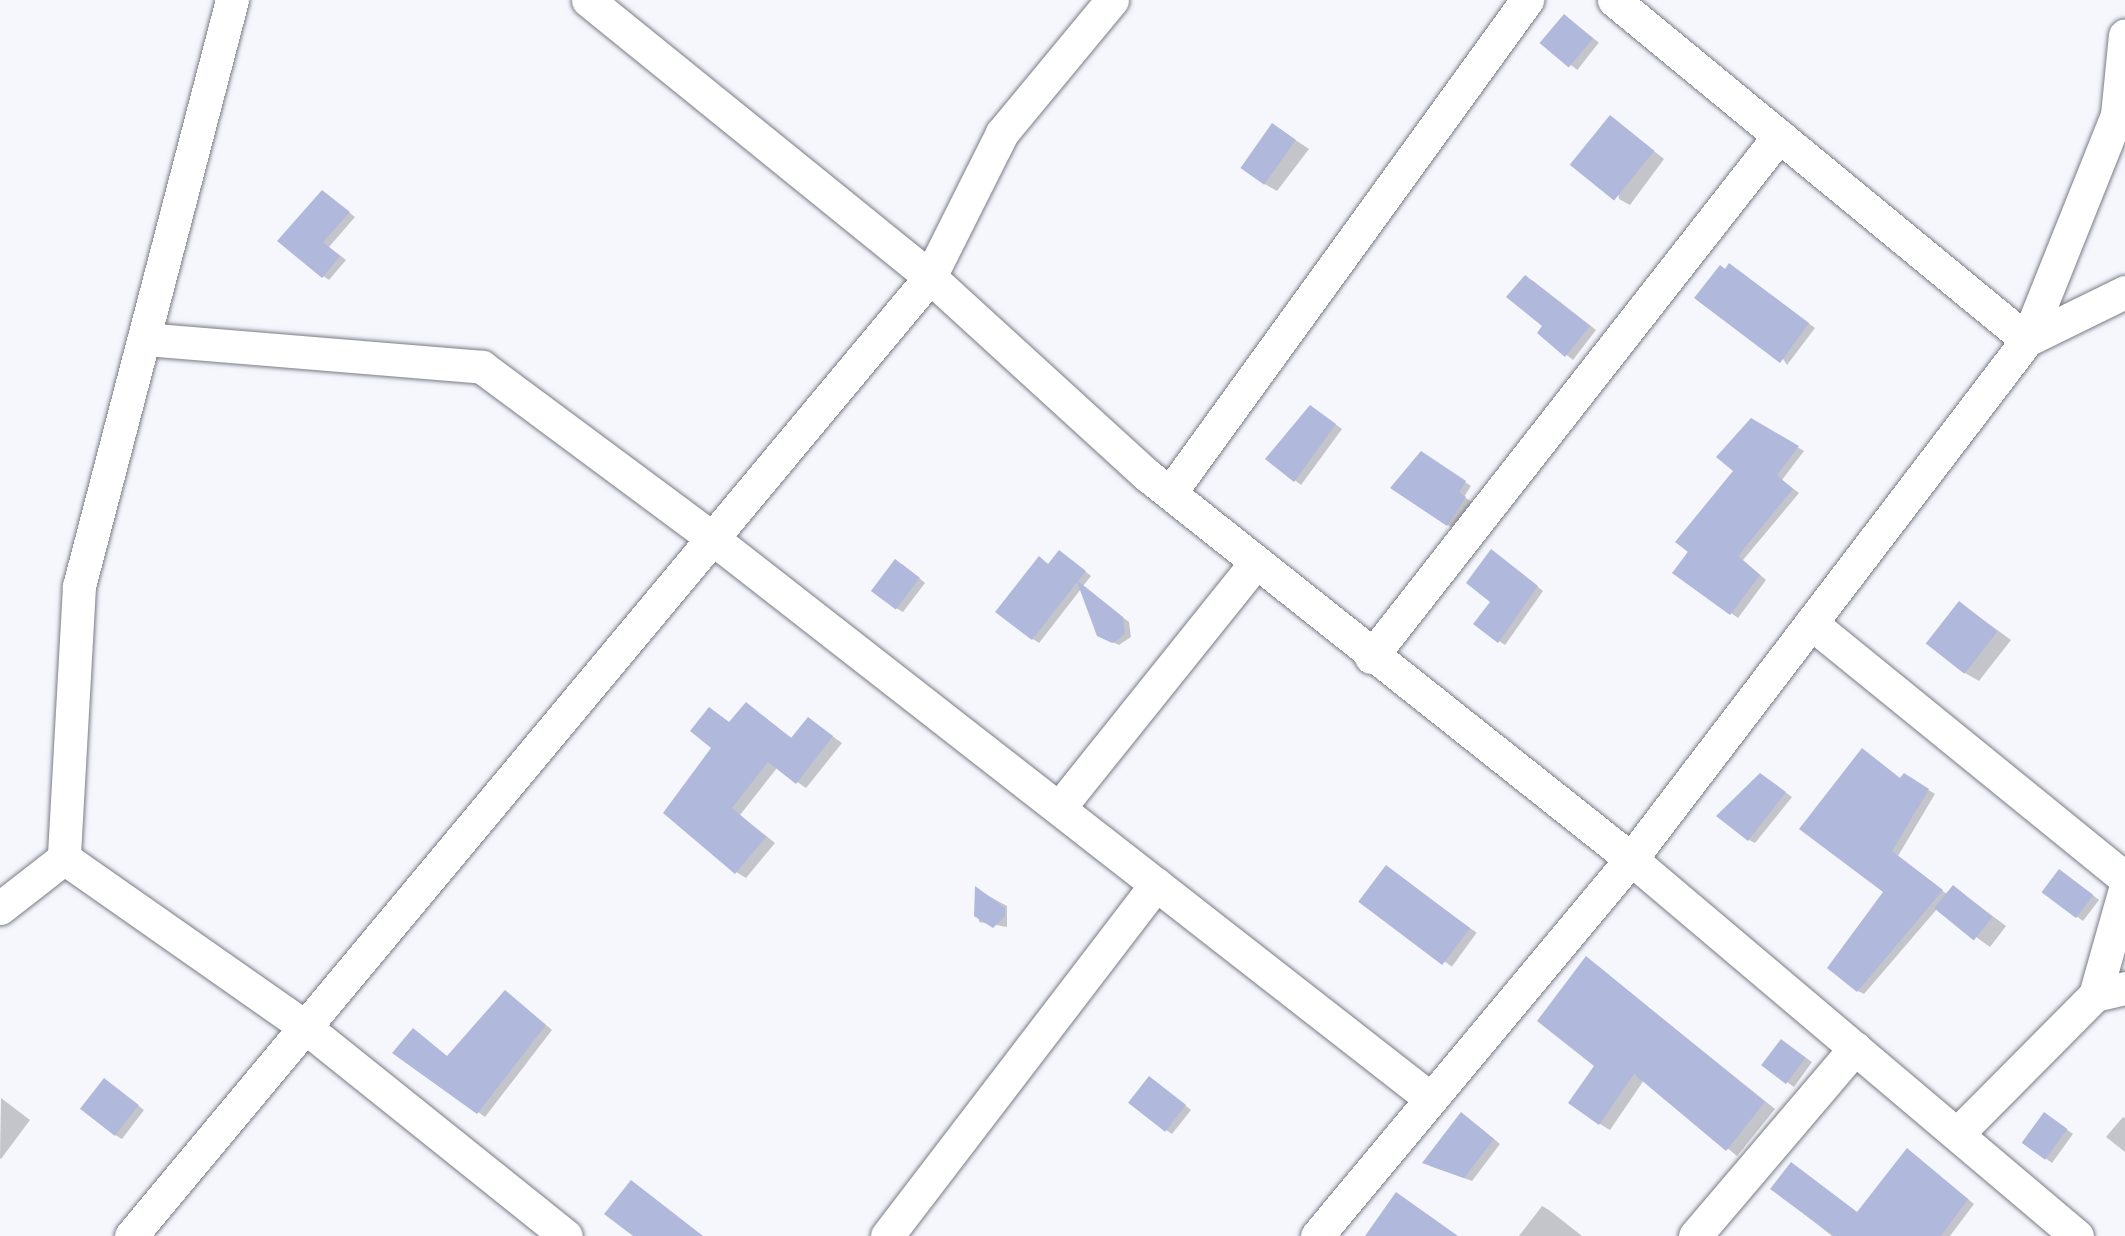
<!DOCTYPE html>
<html>
<head>
<meta charset="utf-8">
<style>
  body { margin:0 }
  #map { position:relative; width:2125px; height:1236px; overflow:hidden; background:#f6f7fd; font-family:"Titillium Web",sans-serif }
  div>[style] { position:absolute }
  .shadow>* { inset:0; background:#0003; transform-origin:0 0 }
  .building>* { inset:0; background:#b0b8dc; transform-origin:0 0 }
  .roads { filter:drop-shadow(0 0 2px #797b85) drop-shadow(0 0 2px #797b85) }
  .minor>* { height:33px; margin:-16.5px; padding:0 16.5px; transform-origin:16.5px; border-radius:16.5px; background:#fff }
  span { translate:-50% -50%; white-space:nowrap; text-align:center; line-height:1.15; -webkit-text-stroke:4.5px #fff; paint-order:stroke }
</style>
</head>
<body>
<div id="map">
  <div class="shadow">
    <div style="left:1565px;top:16px;width:43px;height:35px;rotate:38deg"></div>
    <div style="clip-path:polygon(1611px 117px,1664px 159px,1630px 205px,1619px 199px)"></div>
    <div style="clip-path:polygon(1273px 125px,1309px 149px,1277px 191px,1263px 183px)"></div>
    <div style="clip-path:polygon(323px 192px,355px 217px,329px 247px,346px 260px,329px 280px,323px 276px)"></div>
    <div style="clip-path:polygon(1736px 269px,1815px 328px,1787px 365px,1726px 270px)"></div>
    <div style="clip-path:polygon(1532px 280px,1596px 330px,1573px 360px,1539px 333px,1544px 326px)"></div>
    <div style="clip-path:polygon(1317px 411px,1342px 429px,1301px 485px,1267px 459px)"></div>
    <div style="clip-path:polygon(1751px 420px,1804px 451px,1782px 480px,1799px 493px,1743px 560px,1766px 580px,1738px 618px,1675px 573px,1736px 471px,1718px 457px)"></div>
    <div style="clip-path:polygon(1428px 457px,1471px 486px,1464px 497px,1472px 502px,1454px 529px,1448px 525px)"></div>
    <div style="clip-path:polygon(1498px 555px,1543px 591px,1505px 645px,1499px 641px,1492px 602px)"></div>
    <div style="clip-path:polygon(1066px 556px,1091px 576px,1083px 586px,1129px 622px,1131px 637px,1119px 645px,1105px 639px,1081px 589px,1039px 643px,1033px 639px)"></div>
    <div style="clip-path:polygon(902px 564px,925px 583px,903px 612px,896px 608px)"></div>
    <div style="clip-path:polygon(1960px 603px,2011px 640px,1979px 681px,1965px 673px)"></div>
    <div style="clip-path:polygon(746px 704px,793px 739px,808px 719px,842px 743px,806px 788px,777px 768px,740px 815px,775px 843px,746px 878px,736px 872px,710px 709px,730px 723px)"></div>
    <div style="clip-path:polygon(1904px 775px,1935px 794px,1898px 856px,1948px 895px,1954px 887px,2006px 926px,1990px 947px,1937px 909px,1864px 994px,1858px 991px,1885px 892px)"></div>
    <div style="clip-path:polygon(1767px 779px,1792px 797px,1755px 843px,1749px 840px)"></div>
    <div style="left:1386px;top:867px;width:112px;height:42px;rotate:36deg"></div>
    <div style="clip-path:polygon(2066px 875px,2099px 900px,2083px 921px,2043px 892px)"></div>
    <div style="clip-path:polygon(976px 889px,1007px 906px,1007px 927px,979px 922px)"></div>
    <div style="clip-path:polygon(1587px 958px,1775px 1109px,1737px 1156px,1644px 1080px,1610px 1130px,1600px 1124px)"></div>
    <div style="clip-path:polygon(511px 996px,552px 1030px,485px 1117px,394px 1052px,413px 1030px,448px 1057px)"></div>
    <div style="clip-path:polygon(1788px 1045px,1812px 1062px,1794px 1087px,1764px 1066px)"></div>
    <div style="clip-path:polygon(1156px 1082px,1191px 1110px,1172px 1134px,1166px 1130px)"></div>
    <div style="clip-path:polygon(111px 1084px,144px 1110px,122px 1139px,115px 1135px)"></div>
    <div style="clip-path:polygon(1px 1098px,30px 1120px,1px 1159px,0 1158px)"></div>
    <div style="clip-path:polygon(2123px 1117px,2125px 1118px,2125px 1152px,2106px 1137px)"></div>
    <div style="clip-path:polygon(1468px 1118px,1500px 1144px,1472px 1181px,1430px 1166px)"></div>
    <div style="clip-path:polygon(2051px 1118px,2073px 1134px,2052px 1163px,2023px 1142px)"></div>
    <div style="clip-path:polygon(1908px 1150px,1974px 1204px,1950px 1236px,1832px 1236px,1772px 1189px,1798px 1168px,1858px 1213px)"></div>
    <div style="clip-path:polygon(1542px 1206px,1549px 1210px,1582px 1236px,1519px 1236px)"></div>
  </div>
  <div class="building">
    <div style="left:1564px;top:14px;width:38px;height:38px;rotate:40deg"></div>
    <div style="left:1610px;top:115px;width:57px;height:64px;rotate:39deg"></div>
    <div style="left:1272px;top:123px;width:29px;height:55px;rotate:35deg"></div>
    <div style="clip-path:polygon(322px 190px,350px 212px,323px 242px,340px 256px,322px 278px,277px 241px)"></div>
    <div style="clip-path:polygon(1729px 263px,1809px 323px,1780px 363px,1694px 298px,1720px 265px,1725px 269px)"></div>
    <div style="clip-path:polygon(1525px 275px,1590px 326px,1565px 357px,1537px 333px,1542px 326px,1506px 297px)"></div>
    <div style="clip-path:polygon(1310px 405px,1336px 424px,1294px 482px,1265px 459px)"></div>
    <div style="clip-path:polygon(1751px 418px,1799px 446px,1777px 475px,1793px 489px,1738px 556px,1760px 575px,1730px 615px,1672px 573px,1688px 552px,1675px 542px,1733px 471px,1716px 457px)"></div>
    <div style="clip-path:polygon(1421px 451px,1466px 481px,1459px 492px,1466px 497px,1447px 526px,1390px 488px)"></div>
    <div style="clip-path:polygon(1491px 549px,1538px 586px,1498px 643px,1473px 624px,1490px 602px,1466px 583px)"></div>
    <div style="clip-path:polygon(1059px 550px,1086px 571px,1078px 581px,1123px 617px,1125px 633px,1119px 639px,1112px 643px,1097px 636px,1077px 582px,1032px 640px,995px 612px,1039px 556px,1048px 564px)"></div>
    <div style="left:895px;top:559px;width:31px;height:40px;rotate:37deg"></div>
    <div style="left:1959px;top:601px;width:49px;height:54px;rotate:38deg"></div>
    <div style="clip-path:polygon(746px 702px,791px 738px,808px 717px,833px 736px,796px 784px,768px 762px,732px 808px,766px 837px,735px 874px,663px 813px,711px 748px,690px 731px,709px 707px,729px 722px)"></div>
    <div style="clip-path:polygon(1862px 748px,1900px 778px,1904px 773px,1929px 789px,1892px 851px,1943px 890px,1857px 992px,1827px 968px,1883px 892px,1799px 829px)"></div>
    <div style="clip-path:polygon(1760px 773px,1786px 792px,1748px 841px,1716px 816px)"></div>
    <div style="left:1386px;top:865px;width:105px;height:46px;rotate:37deg"></div>
    <div style="left:2059px;top:869px;width:43px;height:29px;rotate:37deg"></div>
    <div style="left:1953px;top:885px;width:51px;height:30px;rotate:39deg"></div>
    <div style="clip-path:polygon(975px 886px,1005px 908px,1005px 916px,993px 928px,974px 916px)"></div>
    <div style="clip-path:polygon(1586px 956px,1765px 1102px,1726px 1151px,1634px 1074px,1599px 1125px,1568px 1103px,1594px 1066px,1537px 1021px)"></div>
    <div style="clip-path:polygon(505px 990px,546px 1025px,477px 1114px,392px 1053px,413px 1028px,447px 1056px)"></div>
    <div style="left:1781px;top:1039px;width:31px;height:33px;rotate:37deg"></div>
    <div style="left:1149px;top:1076px;width:47px;height:34px;rotate:38deg"></div>
    <div style="left:104px;top:1078px;width:44px;height:39px;rotate:38deg"></div>
    <div style="clip-path:polygon(1461px 1112px,1494px 1139px,1464px 1178px,1422px 1163px)"></div>
    <div style="left:2044px;top:1112px;width:29px;height:38px;rotate:36deg"></div>
    <div style="clip-path:polygon(1907px 1148px,1968px 1199px,1941px 1236px,1834px 1236px,1770px 1189px,1791px 1162px,1857px 1212px)"></div>
    <div style="clip-path:polygon(631px 1180px,703px 1236px,633px 1236px,604px 1214px)"></div>
    <div style="clip-path:polygon(1396px 1192px,1458px 1236px,1365px 1236px)"></div>
  </div>
  <div class="roads">
    <div class="minor">
      <div style="left:232px;top:0;width:606px;rotate:104.63deg"></div>
      <div style="left:79px;top:586px;width:272px;rotate:93.2deg"></div>
      <div style="left:64px;top:858px;width:294px;rotate:35deg"></div>
      <div style="left:305px;top:1027px;width:334px;rotate:38.7deg"></div>
      <div style="left:1112px;top:0;width:173px;rotate:129.6deg"></div>
      <div style="left:1002px;top:133px;width:161px;rotate:116.6deg"></div>
      <div style="left:930px;top:277px;width:294px;rotate:42.4deg"></div>
      <div style="left:1147px;top:475px;width:618px;rotate:38.43deg"></div>
      <div style="left:1631px;top:859px;width:584px;rotate:40.21deg"></div>
      <div style="left:1614px;top:0;width:535px;rotate:39.46deg"></div>
      <div style="left:2027px;top:340px;width:109px;rotate:-26.1deg"></div>
      <div style="left:144px;top:339px;width:339px;rotate:4.7deg"></div>
      <div style="left:482px;top:367px;width:287px;rotate:36.6deg"></div>
      <div style="left:712px;top:538px;width:912px;rotate:37.96deg"></div>
      <div style="left:1170px;top:493px;width:609px;rotate:-54.09deg"></div>
      <div style="left:1811px;top:623px;width:405px;rotate:39.1deg"></div>
      <div style="left:1371px;top:657px;width:662px;rotate:-51.94deg"></div>
      <div style="left:1059px;top:808px;width:314px;rotate:-51.3deg"></div>
      <div style="left:0;top:908px;width:81px;rotate:-38deg"></div>
      <div style="left:2095px;top:995px;width:110px;rotate:-74.2deg"></div>
      <div style="left:1957px;top:1134px;width:196px;rotate:-45.2deg"></div>
      <div style="left:2095px;top:995px;width:31px;rotate:-13deg"></div>
      <div style="left:131px;top:1236px;width:1248px;rotate:-50.2deg"></div>
      <div style="left:930px;top:277px;width:440px;rotate:-141deg"></div>
      <div style="left:887px;top:1236px;width:443px;rotate:-52.6deg"></div>
      <div style="left:1317px;top:1236px;width:491px;rotate:-50.2deg"></div>
      <div style="left:1631px;top:859px;width:653px;rotate:-52.66deg"></div>
      <div style="left:2027px;top:340px;width:242px;rotate:-68.2deg"></div>
      <div style="left:2117px;top:115px;width:80px;rotate:-84.3deg"></div>
      <div style="left:1695px;top:1236px;width:247px;rotate:-49.6deg"></div>
    </div>
  </div>
</div>
</body>
</html>
